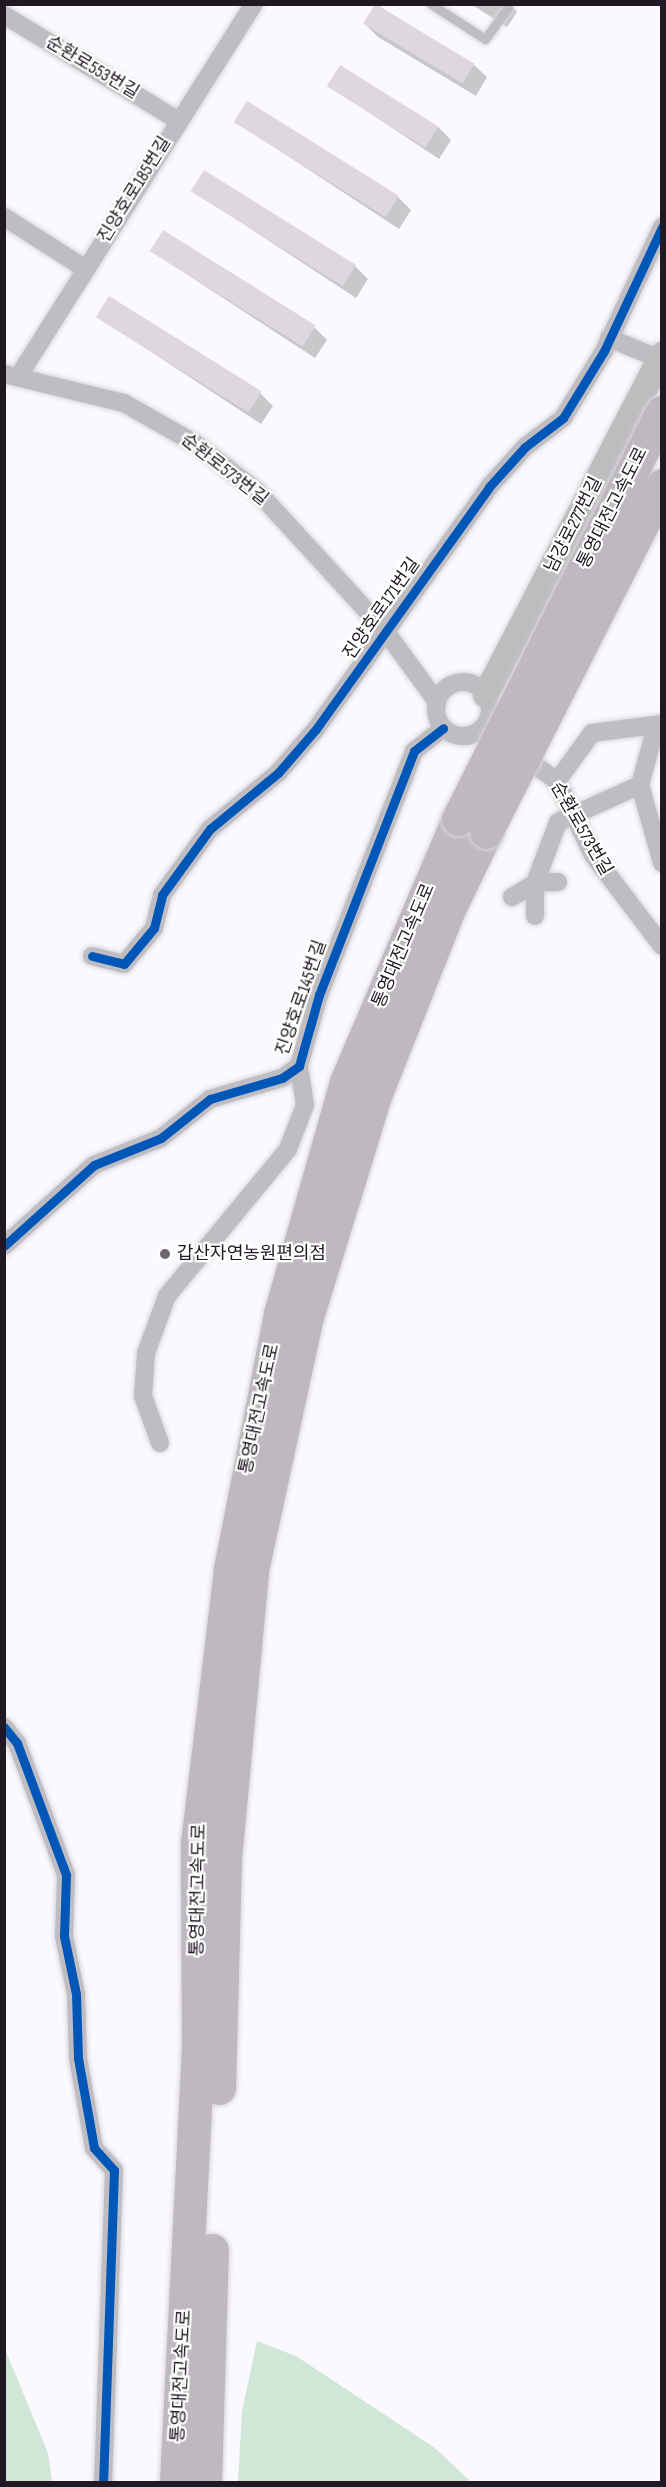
<!DOCTYPE html>
<html>
<head>
<meta charset="utf-8">
<style>
  body { margin:0 }
  #map { position:relative; width:666px; height:2487px; overflow:hidden; background:#fbf9fd; font-family:"Sofia Sans Condensed","Noto Sans KR",sans-serif }
  div>[style] { position:absolute }
  .green>* { inset:0; background:#d0e7d8 }
  .shadow>* { inset:0; background:#0003 }
  .building>* { inset:0; background:#ddd7df; transform-origin:0 0 }
  .roads { filter:drop-shadow(0 0 2px #d8d6d9) drop-shadow(0 0 2px #d8d6d9) }
  .lane>* { height:9px; margin:-4.5px; padding:0 4.5px; transform-origin:4.5px; border-radius:4.5px; background:#bfbdc1 }
  .street>* { height:18px; margin:-9px; padding:0 9px; transform-origin:9px; border-radius:9px; background:#bfbdc1 }
  .street>.ring { margin:-9px; padding:0; box-sizing:content-box; background:none; border:18px solid #bfbdc1; border-radius:50% }
  .secondary>* { height:26px; margin:-13px; padding:0 13px; transform-origin:13px; border-radius:13px; background:#bfbcc0 }
  .highway>* { height:33px; margin:-16.5px; padding:0 16.5px; transform-origin:16.5px; border-radius:16.5px; background:#bdb9be }
  .bridges { filter:drop-shadow(0 0 2px #d8d6d9) drop-shadow(0 0 2px #d8d6d9) }
  .highway-bridge>* { height:33px; margin:-16.5px; padding:0 16.5px; transform-origin:16.5px; border-radius:16.5px; background:#bdb9be }
  .cycleway>* { height:9px; margin:-4.5px; padding:0 4.5px; transform-origin:4.5px; border-radius:4.5px; background:#0057b8 }
  .dots>* { width:16px; height:16px; translate:-50% -50%; box-sizing:border-box; border:3px solid #fff; border-radius:50% }
  span { translate:-50% -50%; white-space:nowrap; text-align:center; line-height:1.15; -webkit-text-stroke:4.5px #fff; paint-order:stroke }
  .street-label { font-size:18px; color:#201822 }
  .poi-label { font-size:18px; color:#201822 }
  .left { translate:0 -50%; text-align:left }
  .frame { position:absolute; inset:0; border:6px solid #201822; pointer-events:none }
</style>
</head>
<body>
<div id="map">
  <div class="green">
    <div style="clip-path:polygon(257px 2341px,296px 2356px,435px 2448px,471px 2482px,238px 2482px,242px 2411px)"></div>
    <div style="clip-path:polygon(5px 2349px,48px 2453px,52px 2482px,5px 2482px)"></div>
  </div>
  <div class="shadow">
    <div style="clip-path:polygon(471px 4px,510px 4px,517px 12px,507px 27px)"></div>
    <div style="clip-path:polygon(377px 5px,474px 65px,487px 77px,476px 96px,378px 37px,365px 24px)"></div>
    <div style="clip-path:polygon(329px 86px,438px 127px,451px 140px,439px 159px)"></div>
    <div style="clip-path:polygon(236px 122px,398px 197px,411px 210px,399px 229px)"></div>
    <div style="clip-path:polygon(193px 191px,355px 266px,368px 279px,356px 298px)"></div>
    <div style="clip-path:polygon(151px 251px,314px 327px,327px 340px,315px 358px)"></div>
    <div style="clip-path:polygon(98px 317px,260px 393px,273px 406px,261px 424px)"></div>
  </div>
  <div class="building">
    <div style="left:375px;top:4px;width:116px;height:23px;rotate:31deg"></div>
    <div style="left:340px;top:65px;width:116px;height:25px;rotate:32deg"></div>
    <div style="left:247px;top:101px;width:179px;height:25px;rotate:32deg"></div>
    <div style="left:204px;top:170px;width:179px;height:25px;rotate:32deg"></div>
    <div style="left:163px;top:230px;width:180px;height:25px;rotate:32deg"></div>
    <div style="left:109px;top:296px;width:180px;height:25px;rotate:32deg"></div>
  </div>
  <div class="roads">
    <div class="lane">
      <div style="left:431px;top:4px;width:64px;rotate:32.9deg"></div>
      <div style="left:485px;top:39px;width:39px;rotate:-54deg"></div>
    </div>
    <div class="street">
      <div style="left:4px;top:15px;width:205px;rotate:31.2deg"></div>
      <div style="left:4px;top:217px;width:97px;rotate:32.4deg"></div>
      <div style="left:609px;top:338px;width:55px;rotate:22.4deg"></div>
      <div style="left:4px;top:374px;width:123px;rotate:13.6deg"></div>
      <div style="left:124px;top:403px;width:83px;rotate:29.7deg"></div>
      <div style="left:196px;top:444px;width:77px;rotate:37.6deg"></div>
      <div style="left:257px;top:491px;width:191px;rotate:47.5deg"></div>
      <div style="left:386px;top:632px;width:87px;rotate:53.9deg"></div>
      <div style="left:18px;top:377px;width:441px;rotate:-57.7deg"></div>
      <div class="ring" style="left:436px;top:682px;width:36px;height:36px"></div>
      <div style="left:483px;top:728px;width:91px;rotate:35.6deg"></div>
      <div style="left:557px;top:781px;width:82px;rotate:64.1deg"></div>
      <div style="left:593px;top:855px;width:114px;rotate:52.8deg"></div>
      <div style="left:557px;top:781px;width:59px;rotate:-53.9deg"></div>
      <div style="left:592px;top:733px;width:71px;rotate:-7.3deg"></div>
      <div style="left:640px;top:785px;width:81px;rotate:74.2deg"></div>
      <div style="left:558px;top:882px;width:23px;rotate:178deg"></div>
      <div style="left:535px;top:883px;width:65px;rotate:-69.3deg"></div>
      <div style="left:558px;top:822px;width:90px;rotate:-24.3deg"></div>
      <div style="left:640px;top:785px;width:60px;rotate:-74.6deg"></div>
      <div style="left:512px;top:897px;width:27px;rotate:-31deg"></div>
      <div style="left:535px;top:883px;width:33px;rotate:90deg"></div>
      <div style="left:92px;top:956px;width:33px;rotate:14deg"></div>
      <div style="left:124px;top:964px;width:47px;rotate:-50.2deg"></div>
      <div style="left:154px;top:928px;width:34px;rotate:-76deg"></div>
      <div style="left:162px;top:895px;width:82px;rotate:-54deg"></div>
      <div style="left:210px;top:829px;width:88px;rotate:-39.5deg"></div>
      <div style="left:278px;top:773px;width:58px;rotate:-49.2deg"></div>
      <div style="left:316px;top:729px;width:297px;rotate:-54.4deg"></div>
      <div style="left:489px;top:487px;width:54px;rotate:-48deg"></div>
      <div style="left:525px;top:447px;width:48px;rotate:-37.3deg"></div>
      <div style="left:563px;top:418px;width:79px;rotate:-58.5deg"></div>
      <div style="left:604px;top:351px;width:137px;rotate:-64.9deg"></div>
      <div style="left:4px;top:1246px;width:121px;rotate:-42deg"></div>
      <div style="left:94px;top:1165px;width:72px;rotate:-21.9deg"></div>
      <div style="left:161px;top:1138px;width:63px;rotate:-38.5deg"></div>
      <div style="left:210px;top:1099px;width:75px;rotate:-16.3deg"></div>
      <div style="left:282px;top:1078px;width:21px;rotate:-35deg"></div>
      <div style="left:299px;top:1066px;width:74px;rotate:-74.3deg"></div>
      <div style="left:319px;top:995px;width:262px;rotate:-68.7deg"></div>
      <div style="left:414px;top:751px;width:37px;rotate:-38deg"></div>
      <div style="left:160px;top:1443px;width:50px;rotate:-109.9deg"></div>
      <div style="left:143px;top:1396px;width:43px;rotate:-86deg"></div>
      <div style="left:146px;top:1353px;width:61px;rotate:-69.8deg"></div>
      <div style="left:167px;top:1296px;width:190px;rotate:-50.5deg"></div>
      <div style="left:288px;top:1149px;width:47px;rotate:-68.9deg"></div>
      <div style="left:305px;top:1105px;width:39px;rotate:-99deg"></div>
      <div style="left:4px;top:1727px;width:21px;rotate:51deg"></div>
      <div style="left:17px;top:1743px;width:141px;rotate:69.6deg"></div>
      <div style="left:66px;top:1875px;width:61px;rotate:91.9deg"></div>
      <div style="left:64px;top:1936px;width:59px;rotate:78.3deg"></div>
      <div style="left:76px;top:1994px;width:64px;rotate:88.2deg"></div>
      <div style="left:78px;top:2058px;width:91px;rotate:79.9deg"></div>
      <div style="left:94px;top:2148px;width:30px;rotate:48deg"></div>
      <div style="left:114px;top:2170px;width:312px;rotate:92deg"></div>
    </div>
    <div class="secondary">
      <div style="left:486px;top:695px;width:383px;rotate:-62.6deg"></div>
    </div>
    <div class="highway">
      <div style="left:219px;top:2088px;width:230px;rotate:-88.5deg"></div>
      <div style="left:225px;top:1858px;width:289px;rotate:-84.6deg"></div>
      <div style="left:252px;top:1570px;width:256px;rotate:-77.8deg"></div>
      <div style="left:306px;top:1320px;width:238px;rotate:-72.9deg"></div>
      <div style="left:376px;top:1093px;width:198px;rotate:-68.4deg"></div>
      <div style="left:449px;top:909px;width:85px;rotate:-64.3deg"></div>
      <div style="left:176px;top:2482px;width:434px;rotate:-87.1deg"></div>
      <div style="left:198px;top:2049px;width:206px;rotate:-90.3deg"></div>
      <div style="left:197px;top:1843px;width:276px;rotate:-83.1deg"></div>
      <div style="left:230px;top:1569px;width:260px;rotate:-78.9deg"></div>
      <div style="left:280px;top:1314px;width:241px;rotate:-74.1deg"></div>
      <div style="left:346px;top:1082px;width:286px;rotate:-66.9deg"></div>
      <div style="left:205px;top:2482px;width:232px;rotate:-88.3deg"></div>
    </div>
  </div>
  <div class="bridges">
    <div class="highway-bridge">
      <div style="left:458px;top:819px;width:455px;rotate:-63.4deg"></div>
      <div style="left:486px;top:832px;width:389px;rotate:-63.1deg"></div>
    </div>
  </div>
  <div class="cycleway">
    <div style="left:92px;top:956px;width:33px;rotate:14deg"></div>
    <div style="left:124px;top:964px;width:47px;rotate:-50.2deg"></div>
    <div style="left:154px;top:928px;width:34px;rotate:-76deg"></div>
    <div style="left:162px;top:895px;width:82px;rotate:-54deg"></div>
    <div style="left:210px;top:829px;width:88px;rotate:-39.5deg"></div>
    <div style="left:278px;top:773px;width:58px;rotate:-49.2deg"></div>
    <div style="left:316px;top:729px;width:297px;rotate:-54.4deg"></div>
    <div style="left:489px;top:487px;width:54px;rotate:-48deg"></div>
    <div style="left:525px;top:447px;width:48px;rotate:-37.3deg"></div>
    <div style="left:563px;top:418px;width:79px;rotate:-58.5deg"></div>
    <div style="left:604px;top:351px;width:137px;rotate:-64.9deg"></div>
    <div style="left:4px;top:1246px;width:121px;rotate:-42deg"></div>
    <div style="left:94px;top:1165px;width:72px;rotate:-21.9deg"></div>
    <div style="left:161px;top:1138px;width:63px;rotate:-38.5deg"></div>
    <div style="left:210px;top:1099px;width:75px;rotate:-16.3deg"></div>
    <div style="left:282px;top:1078px;width:21px;rotate:-35deg"></div>
    <div style="left:299px;top:1066px;width:74px;rotate:-74.3deg"></div>
    <div style="left:319px;top:995px;width:262px;rotate:-68.7deg"></div>
    <div style="left:414px;top:751px;width:37px;rotate:-38deg"></div>
    <div style="left:4px;top:1727px;width:21px;rotate:51deg"></div>
    <div style="left:17px;top:1743px;width:141px;rotate:69.6deg"></div>
    <div style="left:66px;top:1875px;width:61px;rotate:91.9deg"></div>
    <div style="left:64px;top:1936px;width:59px;rotate:78.3deg"></div>
    <div style="left:76px;top:1994px;width:64px;rotate:88.2deg"></div>
    <div style="left:78px;top:2058px;width:91px;rotate:79.9deg"></div>
    <div style="left:94px;top:2148px;width:30px;rotate:48deg"></div>
    <div style="left:114px;top:2170px;width:312px;rotate:92deg"></div>
  </div>
  <div class="dots">
    <div style="left:165px;top:1254px;background:#6d676f"></div>
  </div>
  <div class="street-label">
    <span style="left:92px;top:68px;rotate:31deg">순환로553번길</span>
    <span style="left:135px;top:190px;rotate:-58deg">진양호로185번길</span>
    <span style="left:224px;top:470px;rotate:38deg">순환로573번길</span>
    <span style="left:613px;top:508px;rotate:-63deg">통영대전고속도로</span>
    <span style="left:574px;top:525px;rotate:-63deg">남강로277번길</span>
    <span style="left:382px;top:609px;rotate:-55deg">진양호로171번길</span>
    <span style="left:581px;top:829px;rotate:60deg">순환로573번길</span>
    <span style="left:404px;top:946px;rotate:-67deg">통영대전고속도로</span>
    <span style="left:302px;top:998px;rotate:-71deg">진양호로145번길</span>
    <span style="left:260px;top:1409px;rotate:-78deg">통영대전고속도로</span>
    <span style="left:199px;top:1890px;rotate:-89deg">통영대전고속도로</span>
    <span style="left:182px;top:2376px;rotate:-87deg">통영대전고속도로</span>
  </div>
  <div class="poi-label">
    <span class="left" style="left:177px;top:1254px">갑산자연농원편의점</span>
  </div>
  <div class="frame"></div>
</div>
</body>
</html>
